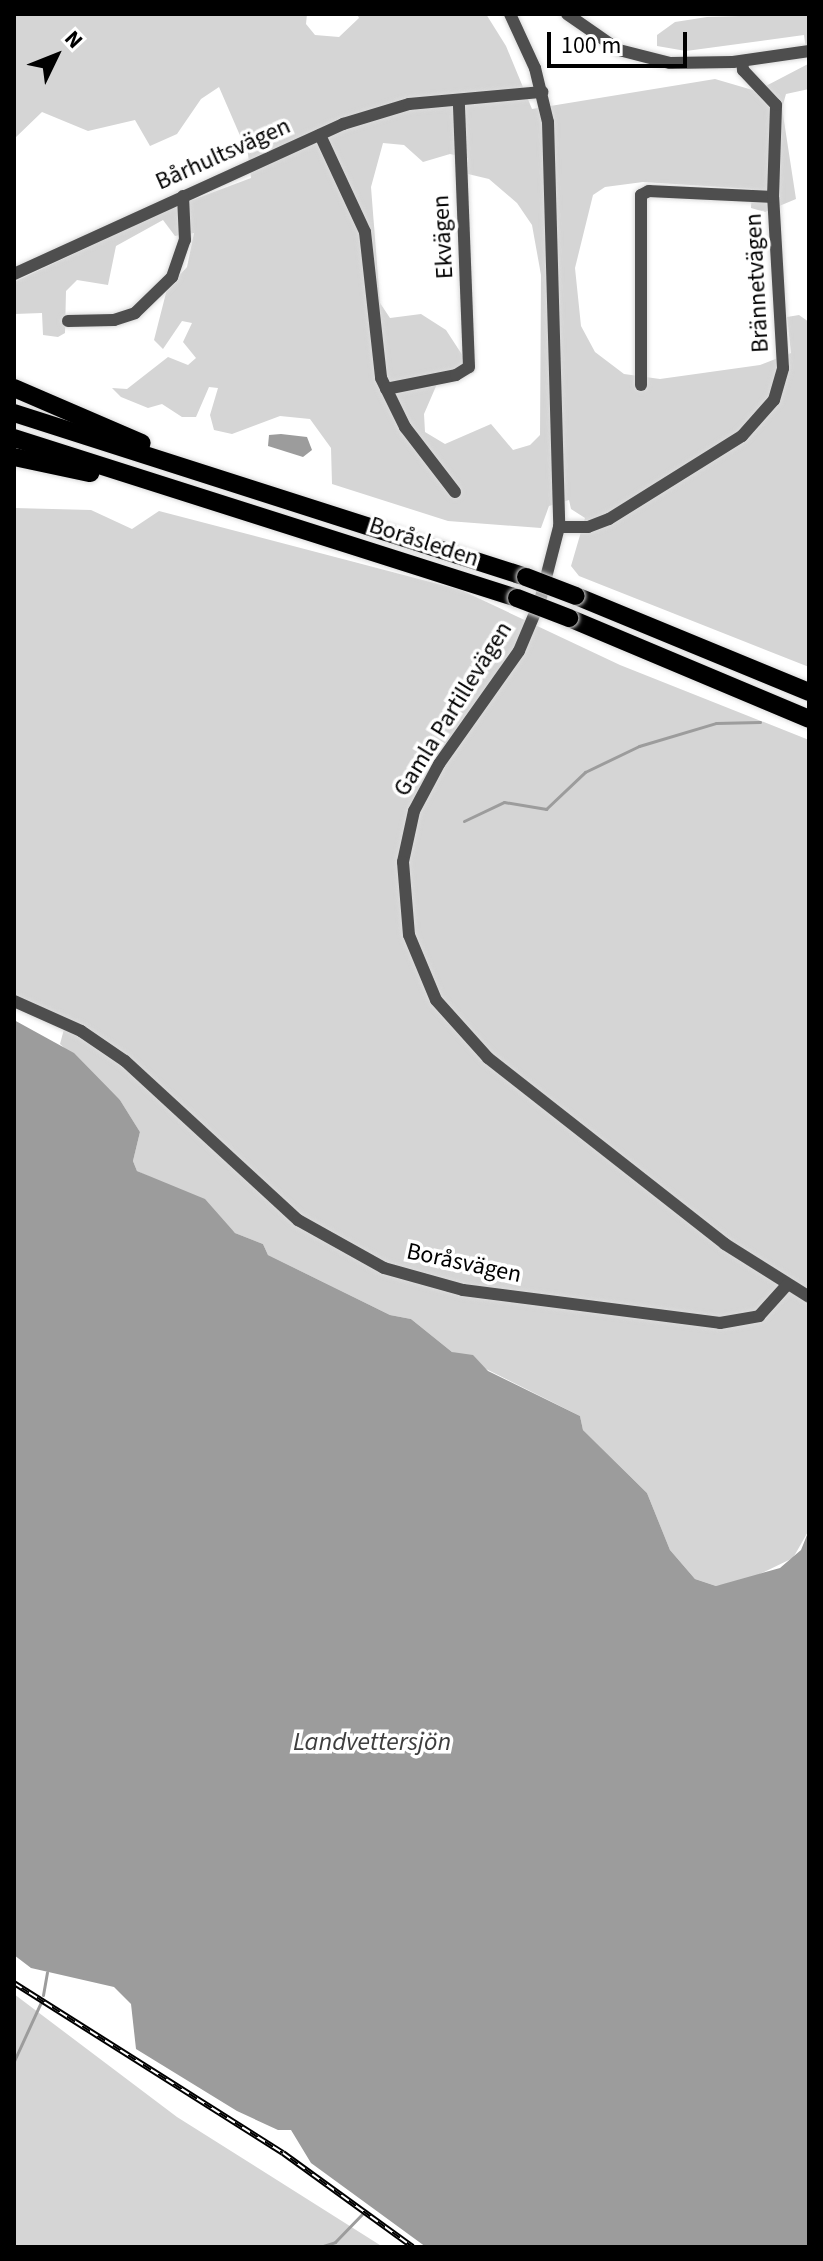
<!DOCTYPE html>
<html>
<head>
<meta charset="utf-8">
<style>
  body { margin:0 }
  #map { position:relative; width:823px; height:2261px; overflow:hidden; background:#fff; font-family:"Source Sans 3",sans-serif }
  div>[style] { position:absolute }
  .green>* { inset:0; background:#d5d5d5 }
  .water>* { inset:0; background:#9c9c9c }
  .stream>* { height:3px; margin:-1.5px; padding:0 1.5px; transform-origin:1.5px; border-radius:1.5px; background:#9c9c9c }
  .roads { filter:drop-shadow(0 0 2px #dbdbdb) drop-shadow(0 0 2px #dbdbdb) }
  .minor>* { height:12px; margin:-6px; padding:0 6px; transform-origin:6px; border-radius:6px; background:#4e4e4e }
  .highway>* { height:18px; margin:-9px; padding:0 9px; transform-origin:9px; border-radius:9px; background:#000 }
  .rail>* { height:6px; margin-top:-3px; transform-origin:0; background:repeating-linear-gradient(90deg,#fff 0 9px,#000 0 18px); box-sizing:border-box; border-block:2px solid #000 }
  .bridges { filter:drop-shadow(0 0 2px #dbdbdb) drop-shadow(0 0 2px #dbdbdb) }
  .highway-bridge>* { height:18px; margin:-9px; padding:0 9px; transform-origin:9px; border-radius:9px; background:#000 }
  span { translate:-50% -50%; white-space:nowrap; text-align:center; line-height:1.15; -webkit-text-stroke:7px #fff; paint-order:stroke }
  .street-label { font-size:24px; color:#000 }
  .water-label { font-size:26px; color:#3d3d3d; font-style:italic }
  .frame { position:absolute; inset:0; border:16px solid #000; pointer-events:none }
  .north { position:absolute; left:16px; top:16px; width:80px; height:80px; -webkit-text-stroke:6px #fff; paint-order:stroke; rotate:47deg; font-size:22px; font-weight:700; line-height:32px; text-align:center; color:#000 }
  .north::after { content:''; display:block; margin:auto; width:28px; height:36px; background:#000; clip-path:polygon(50% 0,100% 100%,50% 72%,0 100%) }
  .scale { position:absolute; left:547px; top:32px; width:140px; height:36px; box-sizing:border-box; border:4px solid #000; border-top:0; padding-left:10px; font-size:24px; line-height:28px; white-space:nowrap; color:#000; -webkit-text-stroke:6px #fff; paint-order:stroke }
</style>
</head>
<body>
<div id="map">
  <div class="green">
    <div style="clip-path:polygon(evenodd,14px 14px,307px 14px,306px 24px,315px 35px,339px 37px,359px 18px,357px 14px,486px 14px,506px 46px,532px 109px,715px 79px,756px 91px,808px 64px,804px 35px,686px 51px,657px 46px,657px 35px,675px 22px,707px 17px,809px 14px,809px 89px,786px 94px,782px 108px,796px 199px,765px 212px,751px 208px,752px 189px,643px 182px,605px 187px,593px 195px,575px 268px,581px 326px,595px 352px,624px 374px,660px 379px,760px 365px,791px 353px,787px 317px,799px 315px,809px 322px,809px 667px,579px 576px,571px 566px,585px 518px,571px 509px,569px 500px,549px 506px,541px 528px,448px 521px,332px 484px,331px 448px,310px 419px,280px 416px,232px 434px,214px 430px,210px 415px,218px 388px,209px 387px,196px 417px,182px 417px,162px 404px,148px 408px,121px 397px,112px 388px,127px 389px,168px 357px,188px 365px,196px 358px,183px 342px,192px 323px,182px 321px,163px 349px,154px 340px,167px 289px,187px 267px,194px 233px,175px 236px,163px 220px,116px 246px,108px 285px,77px 280px,66px 291px,65px 333px,58px 337px,43px 335px,42px 313px,14px 314px,14px 282px,171px 208px,251px 178px,248px 154px,219px 87px,201px 99px,177px 134px,150px 146px,135px 120px,88px 131px,42px 112px,14px 139px,14px 14px,383px 143px,404px 145px,423px 162px,450px 154px,468px 158px,468px 174px,489px 179px,517px 203px,532px 225px,541px 275px,540px 435px,530px 445px,513px 450px,491px 424px,445px 444px,425px 432px,424px 414px,440px 377px,474px 373px,446px 330px,421px 314px,390px 318px,380px 303px,371px 187px,383px 143px)"></div>
    <div style="clip-path:polygon(14px 508px,91px 510px,132px 529px,159px 511px,461px 590px,620px 665px,809px 740px,809px 1530px,793px 1558px,743px 1582px,716px 1586px,695px 1579px,670px 1550px,647px 1493px,583px 1430px,580px 1416px,452px 1352px,411px 1319px,390px 1315px,268px 1255px,263px 1244px,235px 1233px,189px 1195px,137px 1171px,133px 1161px,140px 1132px,120px 1100px,60px 1044px,67px 1018px,14px 997px)"></div>
    <div style="clip-path:polygon(14px 1994px,177px 2117px,383px 2247px,14px 2247px)"></div>
  </div>
  <div class="water">
    <div style="clip-path:polygon(281px 434px,307px 437px,312px 450px,303px 457px,268px 446px,269px 435px)"></div>
    <div style="clip-path:polygon(14px 1020px,74px 1053px,120px 1100px,140px 1132px,133px 1161px,137px 1171px,205px 1199px,235px 1233px,263px 1244px,268px 1255px,390px 1315px,411px 1319px,452px 1352px,473px 1355px,488px 1371px,580px 1416px,583px 1430px,647px 1493px,670px 1550px,695px 1579px,716px 1586px,780px 1568px,801px 1550px,809px 1530px,809px 2247px,426px 2247px,311px 2163px,291px 2130px,278px 2130px,237px 2111px,136px 2049px,131px 2004px,114px 1987px,31px 1968px,14px 1955px)"></div>
  </div>
  <div class="stream">
    <div style="left:464px;top:821px;width:44px;rotate:-25.4deg"></div>
    <div style="left:504px;top:802px;width:43px;rotate:9.5deg"></div>
    <div style="left:546px;top:809px;width:54px;rotate:-43.5deg"></div>
    <div style="left:585px;top:772px;width:60px;rotate:-25.7deg"></div>
    <div style="left:639px;top:746px;width:80px;rotate:-16.6deg"></div>
    <div style="left:716px;top:723px;width:44px;rotate:-1.3deg"></div>
    <div style="left:43px;top:1995px;width:23px;rotate:-80deg"></div>
    <div style="left:14px;top:2061px;width:65px;rotate:-65.4deg"></div>
    <div style="left:320px;top:2247px;width:16px;rotate:-18deg"></div>
    <div style="left:335px;top:2242px;width:39px;rotate:-46deg"></div>
  </div>
  <div class="roads">
    <div class="minor">
      <div style="left:510px;top:14px;width:60px;rotate:65.2deg"></div>
      <div style="left:535px;top:68px;width:56px;rotate:76.5deg"></div>
      <div style="left:548px;top:122px;width:405px;rotate:88.4deg"></div>
      <div style="left:559px;top:527px;width:76px;rotate:104.4deg"></div>
      <div style="left:540px;top:601px;width:54px;rotate:112.8deg"></div>
      <div style="left:519px;top:651px;width:138px;rotate:125.3deg"></div>
      <div style="left:439px;top:764px;width:53px;rotate:118deg"></div>
      <div style="left:414px;top:811px;width:52px;rotate:102.2deg"></div>
      <div style="left:403px;top:862px;width:73px;rotate:85.3deg"></div>
      <div style="left:409px;top:935px;width:70px;rotate:67.4deg"></div>
      <div style="left:436px;top:1000px;width:78px;rotate:48.1deg"></div>
      <div style="left:488px;top:1058px;width:301px;rotate:38.1deg"></div>
      <div style="left:725px;top:1244px;width:99px;rotate:32.2deg"></div>
      <div style="left:567px;top:14px;width:63px;rotate:34.7deg"></div>
      <div style="left:619px;top:50px;width:53px;rotate:14.3deg"></div>
      <div style="left:670px;top:63px;width:63px;rotate:-0.9deg"></div>
      <div style="left:733px;top:62px;width:77px;rotate:-8.2deg"></div>
      <div style="left:320px;top:135px;width:107px;rotate:65.1deg"></div>
      <div style="left:365px;top:232px;width:147px;rotate:83.7deg"></div>
      <div style="left:381px;top:378px;width:55px;rotate:63.9deg"></div>
      <div style="left:405px;top:427px;width:82px;rotate:52.4deg"></div>
      <div style="left:14px;top:274px;width:362px;rotate:-24.5deg"></div>
      <div style="left:343px;top:124px;width:69px;rotate:-16.9deg"></div>
      <div style="left:409px;top:104px;width:134px;rotate:-5.2deg"></div>
      <div style="left:68px;top:321px;width:46px;rotate:-1.2deg"></div>
      <div style="left:114px;top:320px;width:22px;rotate:-18deg"></div>
      <div style="left:135px;top:313px;width:52px;rotate:-44.2deg"></div>
      <div style="left:172px;top:277px;width:39px;rotate:-71deg"></div>
      <div style="left:185px;top:240px;width:44px;rotate:-92.6deg"></div>
      <div style="left:641px;top:385px;width:190px;rotate:-90deg"></div>
      <div style="left:641px;top:195px;width:9px;rotate:-27deg"></div>
      <div style="left:649px;top:191px;width:124px;rotate:2.8deg"></div>
      <div style="left:386px;top:389px;width:71px;rotate:-11.3deg"></div>
      <div style="left:456px;top:375px;width:15px;rotate:-32deg"></div>
      <div style="left:469px;top:367px;width:266px;rotate:-92.2deg"></div>
      <div style="left:559px;top:527px;width:29px"></div>
      <div style="left:588px;top:527px;width:22px;rotate:-21deg"></div>
      <div style="left:609px;top:519px;width:157px;rotate:-32deg"></div>
      <div style="left:742px;top:436px;width:48px;rotate:-48.4deg"></div>
      <div style="left:774px;top:400px;width:33px;rotate:-74deg"></div>
      <div style="left:783px;top:368px;width:171px;rotate:-93.3deg"></div>
      <div style="left:773px;top:197px;width:92px;rotate:-88.1deg"></div>
      <div style="left:776px;top:105px;width:48px;rotate:-133.3deg"></div>
      <div style="left:743px;top:70px;width:9px;rotate:-96deg"></div>
      <div style="left:14px;top:1001px;width:73px;rotate:24.1deg"></div>
      <div style="left:81px;top:1031px;width:53px;rotate:34.3deg"></div>
      <div style="left:125px;top:1061px;width:235px;rotate:42.6deg"></div>
      <div style="left:298px;top:1220px;width:98px;rotate:29.2deg"></div>
      <div style="left:384px;top:1268px;width:82px;rotate:15.6deg"></div>
      <div style="left:463px;top:1290px;width:259px;rotate:7.3deg"></div>
      <div style="left:720px;top:1323px;width:40px;rotate:-10deg"></div>
      <div style="left:759px;top:1316px;width:42px;rotate:-47.9deg"></div>
    </div>
    <div class="highway">
      <div style="left:14px;top:388px;width:139px;rotate:23.3deg"></div>
      <div style="left:14px;top:413px;width:538px;rotate:17.76deg"></div>
      <div style="left:14px;top:438px;width:528px;rotate:17.65deg"></div>
      <div style="left:14px;top:457px;width:78px;rotate:11.9deg"></div>
      <div style="left:576px;top:596px;width:252px;rotate:22.4deg"></div>
      <div style="left:569px;top:618px;width:260px;rotate:22.8deg"></div>
    </div>
  </div>
  <div class="rail">
    <div style="left:14px;top:1983px;width:318px;rotate:32.3deg"></div>
    <div style="left:283px;top:2153px;width:160px;rotate:35.9deg"></div>
  </div>
  <div class="bridges">
    <div class="highway-bridge">
      <div style="left:526px;top:577px;width:53px;rotate:20.8deg"></div>
      <div style="left:517px;top:598px;width:56px;rotate:21deg"></div>
    </div>
  </div>
  <div class="street-label">
    <span style="left:223px;top:154px;rotate:-24deg">Bårhultsvägen</span>
    <span style="left:443px;top:237px;rotate:-93deg">Ekvägen</span>
    <span style="left:757px;top:283px;rotate:-93deg">Brännetvägen</span>
    <span style="left:424px;top:542px;rotate:18deg">Boråsleden</span>
    <span style="left:453px;top:709px;rotate:-58deg">Gamla Partillevägen</span>
    <span style="left:464px;top:1263px;rotate:12deg">Boråsvägen</span>
  </div>
  <div class="water-label">
    <span style="left:372px;top:1742px">Landvettersjön</span>
  </div>
  <div class="frame"></div>
  <div class="north">N</div>
  <div class="scale">100 m</div>
</div>
</body>
</html>
